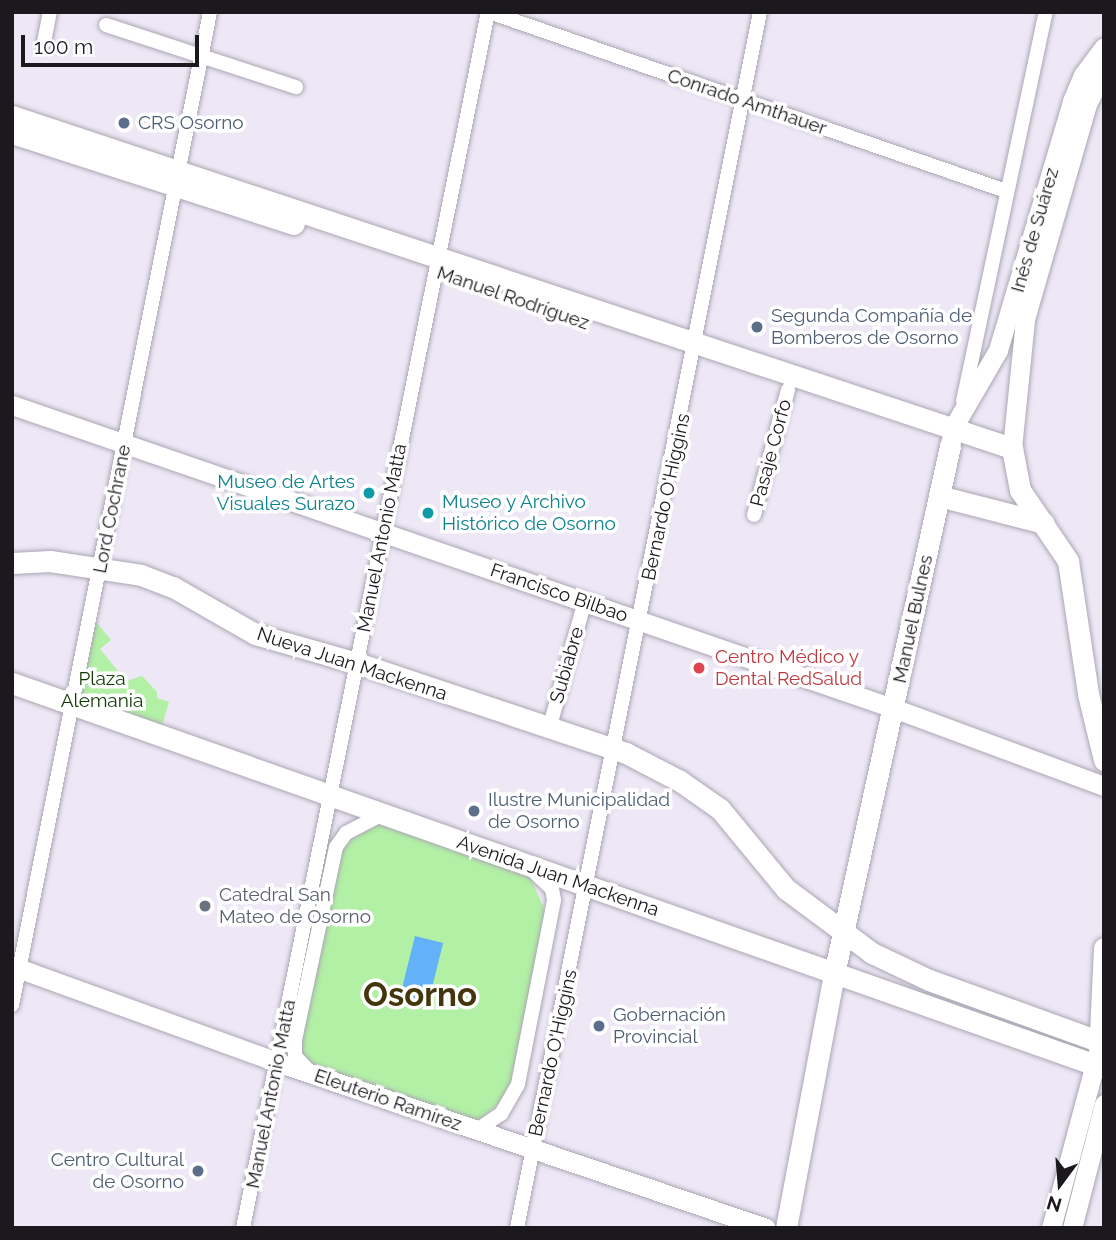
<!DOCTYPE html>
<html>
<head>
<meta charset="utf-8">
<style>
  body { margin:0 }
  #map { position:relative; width:1116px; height:1240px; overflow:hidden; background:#ede7f6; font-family:Raleway,sans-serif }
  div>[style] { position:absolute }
  .green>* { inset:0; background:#b2f0a5 }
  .water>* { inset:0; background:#63b1f8; transform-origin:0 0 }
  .roads { filter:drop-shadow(0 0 2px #aba6b3) drop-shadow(0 0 2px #aba6b3) }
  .street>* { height:14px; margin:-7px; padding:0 7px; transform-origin:7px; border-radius:7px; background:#fff }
  .secondary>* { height:19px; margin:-9.5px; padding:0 9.5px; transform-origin:9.5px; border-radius:9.5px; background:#fff }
  .primary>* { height:21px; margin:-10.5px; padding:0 10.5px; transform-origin:10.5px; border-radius:10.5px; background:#fff }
  .dots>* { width:19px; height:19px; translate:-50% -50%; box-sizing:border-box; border:4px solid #fff; border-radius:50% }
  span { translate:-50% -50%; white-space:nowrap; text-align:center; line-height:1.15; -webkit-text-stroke:7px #fff; paint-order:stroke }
  .street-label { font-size:19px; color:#1b191e }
  .service-label { font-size:19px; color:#4e5e75 }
  .left { translate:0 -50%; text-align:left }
  .right { translate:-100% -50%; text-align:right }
  .culture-label { font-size:19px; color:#0d838f }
  .health-label { font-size:19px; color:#be3a42 }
  .park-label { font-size:19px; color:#0e3a03 }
  .worship-label { font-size:19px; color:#5b616d }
  .town-label { font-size:33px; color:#43350c; font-weight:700 }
  .frame { position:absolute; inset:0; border:14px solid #1b191e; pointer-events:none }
  .north { position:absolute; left:1025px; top:1149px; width:70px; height:70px; -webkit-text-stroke:5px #fff; paint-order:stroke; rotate:196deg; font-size:19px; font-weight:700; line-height:28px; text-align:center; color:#1b191e }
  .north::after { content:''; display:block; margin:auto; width:24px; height:32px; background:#1b191e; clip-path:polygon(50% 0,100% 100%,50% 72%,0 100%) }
  .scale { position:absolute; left:21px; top:35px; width:178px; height:32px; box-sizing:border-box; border:4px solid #1b191e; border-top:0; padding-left:9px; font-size:21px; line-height:24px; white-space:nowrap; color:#1b191e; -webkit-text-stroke:5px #fff; paint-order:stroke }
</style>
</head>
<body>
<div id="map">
  <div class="green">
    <div style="clip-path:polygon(92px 617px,111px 640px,100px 649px,126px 681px,142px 676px,157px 692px,157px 698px,169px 702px,159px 736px,74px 705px)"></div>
    <div style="clip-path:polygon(381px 820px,528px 872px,546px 913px,511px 1092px,477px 1123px,303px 1062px,299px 1043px,341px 846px)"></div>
  </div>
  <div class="water">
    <div style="left:415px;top:936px;width:29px;height:64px;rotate:14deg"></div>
  </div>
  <div class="roads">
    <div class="street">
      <div style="left:489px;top:12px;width:547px;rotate:19.1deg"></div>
      <div style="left:106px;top:25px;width:200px;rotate:18.1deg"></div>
      <div style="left:44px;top:42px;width:31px;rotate:-79deg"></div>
      <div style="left:963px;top:401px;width:398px;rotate:-78deg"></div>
      <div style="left:754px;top:515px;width:130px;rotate:-74.8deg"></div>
      <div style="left:549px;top:729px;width:133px;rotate:-74.3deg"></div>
      <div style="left:12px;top:1005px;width:1013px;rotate:-78.72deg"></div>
      <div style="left:310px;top:1072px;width:22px;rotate:-133deg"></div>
      <div style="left:295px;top:1056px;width:16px;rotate:-90deg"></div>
      <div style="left:295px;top:1040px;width:197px;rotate:-78deg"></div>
      <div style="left:336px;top:847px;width:17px;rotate:-54deg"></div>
      <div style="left:346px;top:833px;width:42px;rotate:-27.2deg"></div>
      <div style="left:477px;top:1130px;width:29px;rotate:-34deg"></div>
      <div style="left:501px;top:1114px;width:34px;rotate:-60deg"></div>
      <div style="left:518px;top:1084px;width:187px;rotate:-78.9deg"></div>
      <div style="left:554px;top:900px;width:11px;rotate:-100deg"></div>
      <div style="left:552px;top:889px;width:29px;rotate:-136deg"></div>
      <div style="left:243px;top:1228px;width:1240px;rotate:-78.61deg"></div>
      <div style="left:517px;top:1228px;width:1240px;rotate:-78.7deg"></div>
    </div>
    <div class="secondary">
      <div style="left:12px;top:405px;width:932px;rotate:18.98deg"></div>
      <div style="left:893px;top:708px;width:225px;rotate:20.3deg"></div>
      <div style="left:950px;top:444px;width:18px;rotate:-77deg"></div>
      <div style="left:954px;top:426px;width:88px;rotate:-59.9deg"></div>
      <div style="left:998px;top:350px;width:260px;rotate:-73.4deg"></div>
      <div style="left:1072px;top:101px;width:28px;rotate:-67deg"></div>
      <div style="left:1083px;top:75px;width:35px;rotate:-53deg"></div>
      <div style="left:1012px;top:448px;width:130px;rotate:-84.2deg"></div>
      <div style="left:1025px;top:319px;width:224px;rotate:-73.9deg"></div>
      <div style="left:1087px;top:104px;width:37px;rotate:-63deg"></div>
      <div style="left:12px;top:966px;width:282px;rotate:19.9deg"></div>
      <div style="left:277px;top:1062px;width:516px;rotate:18.75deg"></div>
      <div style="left:1051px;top:1228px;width:170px;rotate:-75deg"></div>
      <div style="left:1072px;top:1228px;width:128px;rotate:-75.5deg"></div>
    </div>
    <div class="primary">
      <div style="left:12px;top:116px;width:1054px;rotate:18.37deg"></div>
      <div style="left:1012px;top:448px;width:43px;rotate:79.2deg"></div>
      <div style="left:1020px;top:490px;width:86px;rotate:55.9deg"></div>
      <div style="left:1068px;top:561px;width:134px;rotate:81.4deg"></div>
      <div style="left:1088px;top:694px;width:68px;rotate:76.4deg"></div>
      <div style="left:12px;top:133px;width:296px;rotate:17.9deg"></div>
      <div style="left:939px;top:496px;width:108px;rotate:14.4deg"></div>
      <div style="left:12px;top:563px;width:38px;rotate:-3deg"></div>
      <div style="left:50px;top:561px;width:92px;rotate:8.7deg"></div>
      <div style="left:141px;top:575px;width:34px;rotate:21deg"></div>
      <div style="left:173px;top:587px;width:95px;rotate:29.8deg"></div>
      <div style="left:255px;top:634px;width:106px;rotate:15.9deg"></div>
      <div style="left:357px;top:663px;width:284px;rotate:18.5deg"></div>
      <div style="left:626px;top:753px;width:61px;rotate:27.4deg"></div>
      <div style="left:680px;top:781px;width:49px;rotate:35deg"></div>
      <div style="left:720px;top:809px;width:104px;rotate:50.5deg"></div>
      <div style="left:786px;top:889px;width:107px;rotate:36.7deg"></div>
      <div style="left:872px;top:953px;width:63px;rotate:25.3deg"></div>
      <div style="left:929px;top:980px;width:186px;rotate:19.8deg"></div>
      <div style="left:12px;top:683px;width:1158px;rotate:19.42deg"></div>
      <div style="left:1099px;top:1054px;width:106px;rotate:-87.3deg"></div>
      <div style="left:786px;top:1228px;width:258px;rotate:-79.3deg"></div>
      <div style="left:834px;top:974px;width:541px;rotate:-77.61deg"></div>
    </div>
  </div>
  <div class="dots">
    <div style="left:124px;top:123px;background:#5c6f8a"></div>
    <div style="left:757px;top:327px;background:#5c6f8a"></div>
    <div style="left:369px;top:493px;background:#0f9aa8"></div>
    <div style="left:428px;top:513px;background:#0f9aa8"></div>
    <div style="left:699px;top:668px;background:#e0444e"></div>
    <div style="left:474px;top:811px;background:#5c6f8a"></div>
    <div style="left:205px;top:906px;background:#6b7280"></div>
    <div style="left:599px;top:1026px;background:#5c6f8a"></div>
    <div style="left:198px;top:1171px;background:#5c6f8a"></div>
  </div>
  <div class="street-label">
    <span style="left:747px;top:102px;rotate:19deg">Conrado Amthauer</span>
    <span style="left:1035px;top:230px;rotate:-74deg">Inés de Suárez</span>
    <span style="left:513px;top:298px;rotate:19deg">Manuel Rodríguez</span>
    <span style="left:771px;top:453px;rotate:-75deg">Pasaje Corfo</span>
    <span style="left:666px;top:497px;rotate:-78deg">Bernardo O'Higgins</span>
    <span style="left:112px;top:509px;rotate:-79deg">Lord Cochrane</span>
    <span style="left:382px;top:538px;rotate:-79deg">Manuel Antonio Matta</span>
    <span style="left:559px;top:593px;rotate:19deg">Francisco Bilbao</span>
    <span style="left:913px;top:619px;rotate:-78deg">Manuel Bulnes</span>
    <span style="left:352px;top:664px;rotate:18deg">Nueva Juan Mackenna</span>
    <span style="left:567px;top:665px;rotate:-74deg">Subiabre</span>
    <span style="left:558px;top:876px;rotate:19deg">Avenida Juan Mackenna</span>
    <span style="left:553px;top:1053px;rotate:-78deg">Bernardo O'Higgins</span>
    <span style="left:271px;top:1094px;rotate:-79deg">Manuel Antonio Matta</span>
    <span style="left:388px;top:1100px;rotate:19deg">Eleuterio Ramírez</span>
  </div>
  <div class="service-label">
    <span class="left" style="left:138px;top:123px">CRS Osorno</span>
    <span class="left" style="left:771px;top:327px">Segunda Compañía de<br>Bomberos de Osorno</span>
    <span class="left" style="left:488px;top:811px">Ilustre Municipalidad<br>de Osorno</span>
    <span class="left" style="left:613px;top:1026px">Gobernación<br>Provincial</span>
    <span class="right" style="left:184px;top:1171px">Centro Cultural<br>de Osorno</span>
  </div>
  <div class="culture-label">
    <span class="right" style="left:355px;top:493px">Museo de Artes<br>Visuales Surazo</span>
    <span class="left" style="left:442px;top:513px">Museo y Archivo<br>Histórico de Osorno</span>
  </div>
  <div class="health-label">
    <span class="left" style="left:715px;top:668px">Centro Médico y<br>Dental RedSalud</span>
  </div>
  <div class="park-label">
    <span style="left:102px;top:690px">Plaza<br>Alemania</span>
  </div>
  <div class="worship-label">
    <span class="left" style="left:219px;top:906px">Catedral San<br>Mateo de Osorno</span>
  </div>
  <div class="town-label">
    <span style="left:420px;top:995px">Osorno</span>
  </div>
  <div class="frame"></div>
  <div class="north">N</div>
  <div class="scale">100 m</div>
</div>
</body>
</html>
